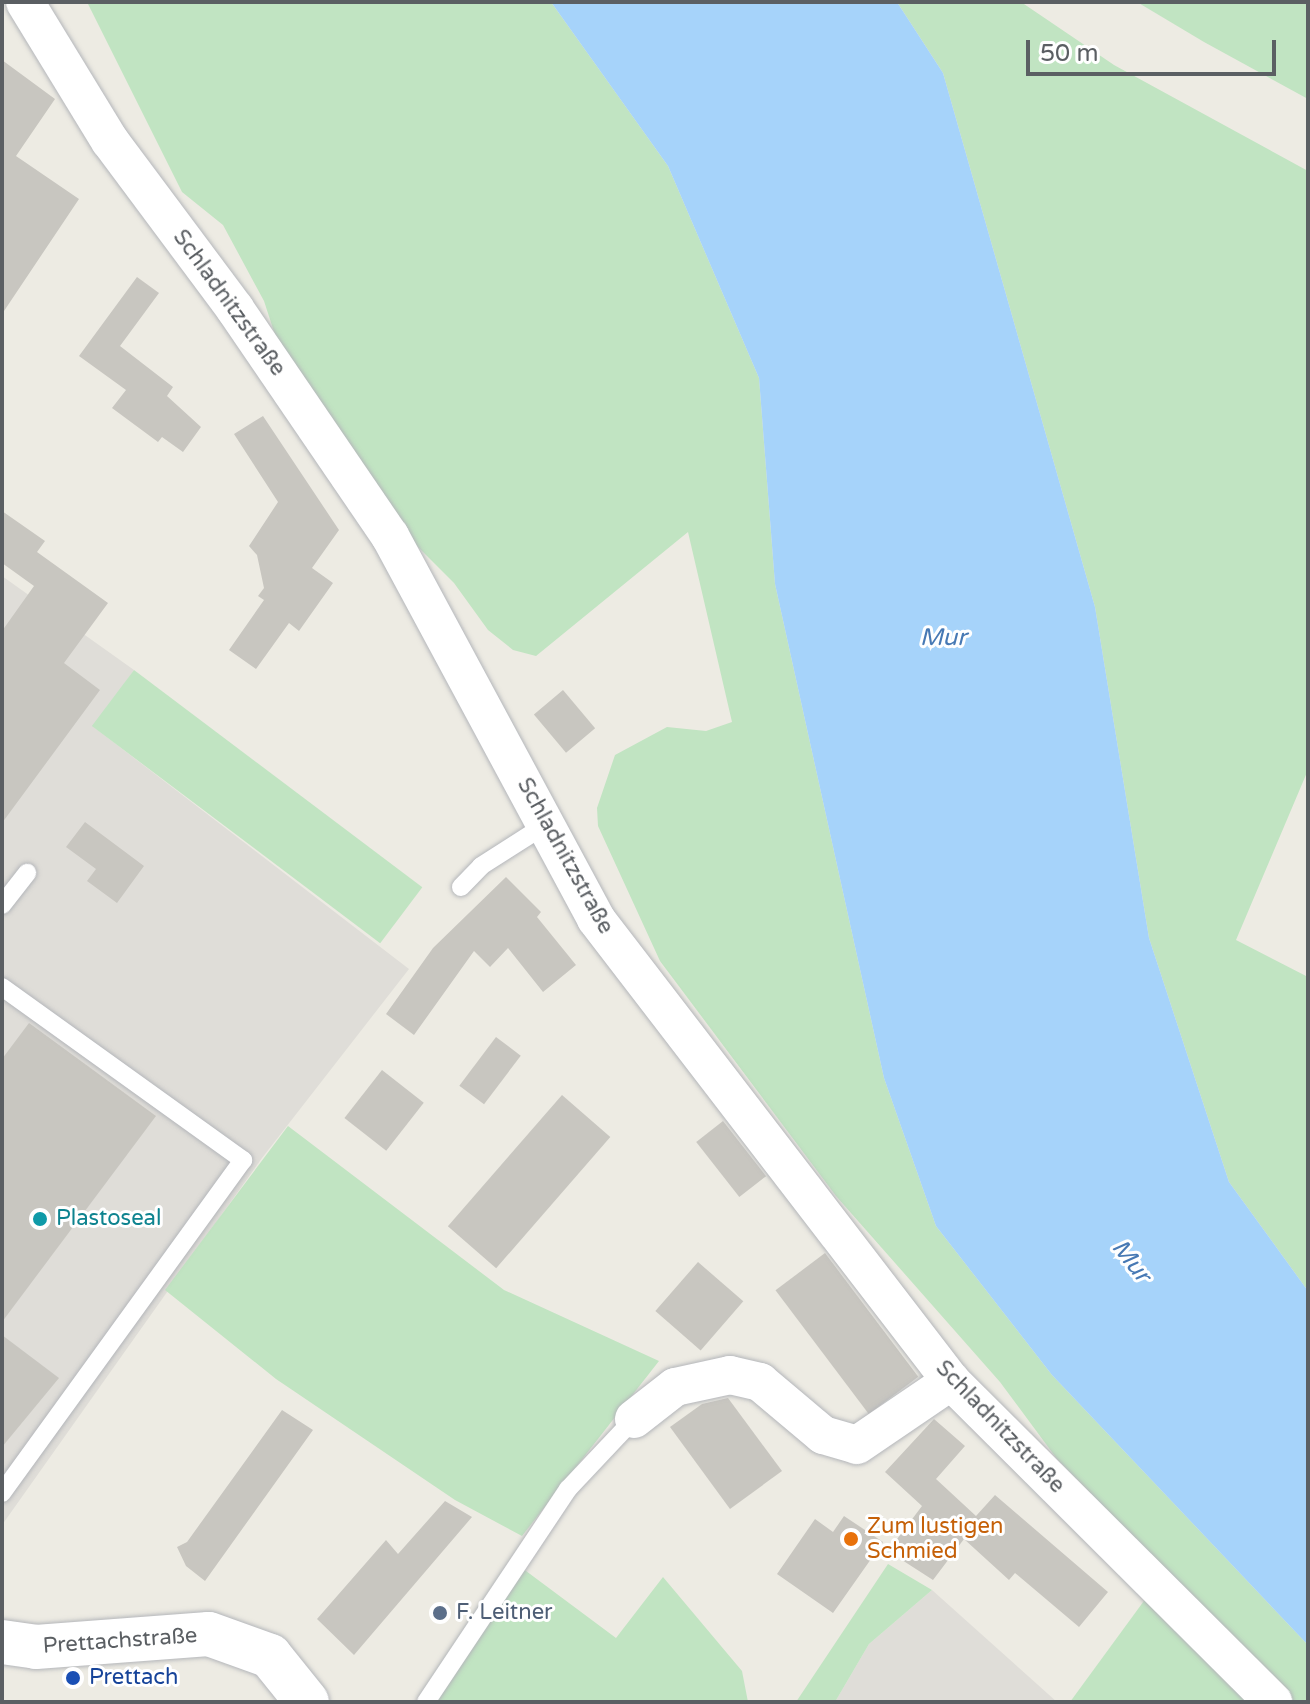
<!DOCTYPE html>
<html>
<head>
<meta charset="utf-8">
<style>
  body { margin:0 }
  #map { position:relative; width:1310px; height:1704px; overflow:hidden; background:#edebe3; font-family:"Varela Round",sans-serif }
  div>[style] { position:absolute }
  .industrial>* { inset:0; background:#dfddd8 }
  .green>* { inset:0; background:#c1e4c2; transform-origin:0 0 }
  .water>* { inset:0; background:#a6d3fa }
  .building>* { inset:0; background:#c8c6c0; transform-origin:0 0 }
  .roads { filter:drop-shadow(0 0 2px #b4b6ba) drop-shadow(0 0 2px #b4b6ba) }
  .service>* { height:18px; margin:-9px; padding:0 9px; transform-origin:9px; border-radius:9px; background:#fff }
  .minor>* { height:38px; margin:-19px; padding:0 19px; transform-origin:19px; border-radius:19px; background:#fff }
  .tertiary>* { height:44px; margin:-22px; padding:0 22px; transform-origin:22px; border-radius:22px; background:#fff }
  .dots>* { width:22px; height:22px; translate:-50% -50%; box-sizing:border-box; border:4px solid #fff; border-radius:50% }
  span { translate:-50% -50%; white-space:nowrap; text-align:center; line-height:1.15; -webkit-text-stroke:6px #fff; paint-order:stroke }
  .street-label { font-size:22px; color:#5b5f63 }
  .culture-label { font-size:22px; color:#0d838f }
  .left { translate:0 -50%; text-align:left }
  .food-label { font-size:22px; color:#c56008 }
  .service-label { font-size:22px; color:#4e5e75 }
  .transit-label { font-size:22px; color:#164399 }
  .water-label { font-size:24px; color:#4779b4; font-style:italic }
  .frame { position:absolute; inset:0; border:4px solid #5b5f63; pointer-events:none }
  .scale { position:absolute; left:1026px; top:40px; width:250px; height:36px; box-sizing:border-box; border:4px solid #5b5f63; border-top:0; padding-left:10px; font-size:24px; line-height:28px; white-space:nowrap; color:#5b5f63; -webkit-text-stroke:6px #fff; paint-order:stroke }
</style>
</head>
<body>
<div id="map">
  <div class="industrial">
    <div style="clip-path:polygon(2px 576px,134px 670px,95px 728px,409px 969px,262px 1158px,2px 1525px)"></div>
    <div style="clip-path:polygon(932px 1590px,1057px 1702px,835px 1702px,869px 1644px)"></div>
  </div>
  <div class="green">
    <div style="clip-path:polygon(87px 2px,551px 2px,668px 166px,759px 378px,775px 584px,884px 1078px,936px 1226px,1052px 1375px,1308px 1645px,1308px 1702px,1295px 1702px,1057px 1459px,1000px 1382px,836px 1196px,660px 961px,598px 826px,597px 808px,615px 755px,667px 727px,706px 731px,732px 722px,688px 532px,536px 656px,513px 650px,488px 630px,454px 583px,403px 532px,278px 344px,264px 301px,223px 225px,182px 192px)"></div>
    <div style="clip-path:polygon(897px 2px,1021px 2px,1114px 65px,1308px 171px,1308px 770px,1236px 940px,1308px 977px,1308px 1291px,1229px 1182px,1149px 938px,1095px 607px,943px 73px)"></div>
    <div style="clip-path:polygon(1137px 2px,1308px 2px,1308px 99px,1204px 42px)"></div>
    <div style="left:134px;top:670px;width:361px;height:70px;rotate:37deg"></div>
    <div style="clip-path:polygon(288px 1126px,504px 1290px,659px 1361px,522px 1536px,455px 1500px,276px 1379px,165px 1290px)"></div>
    <div style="clip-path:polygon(888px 1564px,932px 1590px,869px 1644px,835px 1702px,796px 1702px)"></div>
    <div style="clip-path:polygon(522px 1568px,616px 1638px,663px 1577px,742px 1671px,748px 1702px,436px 1702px)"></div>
    <div style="clip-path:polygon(1149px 1594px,1255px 1702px,1070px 1702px)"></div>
  </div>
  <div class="water">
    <div style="clip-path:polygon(551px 2px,897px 2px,943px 73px,1095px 607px,1149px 938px,1229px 1182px,1308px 1291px,1308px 1645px,1052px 1375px,936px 1226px,884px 1078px,775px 584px,759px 378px,668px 166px)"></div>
  </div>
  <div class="building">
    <div style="clip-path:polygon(2px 60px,55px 99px,16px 156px,79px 199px,2px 314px)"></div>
    <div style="clip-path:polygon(137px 277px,159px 293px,120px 346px,173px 387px,167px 396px,201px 427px,183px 452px,162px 437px,158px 442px,112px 408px,126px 390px,79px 356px)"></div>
    <div style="clip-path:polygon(263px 416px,339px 530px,312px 568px,333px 583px,299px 631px,289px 623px,256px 669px,229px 650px,264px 600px,258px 596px,264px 588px,257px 555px,249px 546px,278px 502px,234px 434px)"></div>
    <div style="clip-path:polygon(2px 511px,45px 541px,37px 552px,108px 603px,64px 663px,100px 690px,2px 823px,2px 631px,34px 586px,2px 563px)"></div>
    <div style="left:563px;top:690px;width:50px;height:38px;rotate:50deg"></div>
    <div style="clip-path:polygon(85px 822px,144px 866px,117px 903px,87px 881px,96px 869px,66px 847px)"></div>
    <div style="clip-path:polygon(506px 877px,541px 912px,537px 917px,576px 965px,543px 992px,508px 948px,490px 967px,474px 951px,414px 1035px,386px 1014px,433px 948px)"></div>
    <div style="clip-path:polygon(29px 1023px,156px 1116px,2px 1322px,2px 1059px)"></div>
    <div style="left:496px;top:1037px;width:31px;height:61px;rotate:37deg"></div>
    <div style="left:382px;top:1070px;width:53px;height:61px;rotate:38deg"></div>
    <div style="left:562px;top:1095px;width:64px;height:174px;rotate:41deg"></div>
    <div style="left:723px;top:1121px;width:70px;height:34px;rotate:52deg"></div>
    <div style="left:825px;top:1253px;width:155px;height:62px;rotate:53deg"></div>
    <div style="left:698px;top:1262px;width:60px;height:65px;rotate:41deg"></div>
    <div style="clip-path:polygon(2px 1335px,59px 1378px,2px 1447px)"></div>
    <div style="clip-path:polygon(728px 1398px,782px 1471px,730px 1509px,670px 1427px,702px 1404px)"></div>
    <div style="clip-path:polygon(282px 1410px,313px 1430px,205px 1581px,186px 1566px,177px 1547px,187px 1542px)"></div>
    <div style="clip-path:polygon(934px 1419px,965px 1446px,936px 1479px,976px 1516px,995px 1495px,1108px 1592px,1079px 1627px,1015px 1573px,1009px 1580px,964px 1539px,933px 1580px,888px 1551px,922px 1506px,885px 1472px)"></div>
    <div style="clip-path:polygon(445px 1501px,472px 1517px,354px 1655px,317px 1619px,386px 1540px,398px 1554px)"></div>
    <div style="clip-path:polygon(844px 1516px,883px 1542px,833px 1613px,777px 1574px,815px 1519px,833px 1532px)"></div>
  </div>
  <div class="roads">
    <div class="service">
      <div style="left:461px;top:887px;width:29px;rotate:-46deg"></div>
      <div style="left:481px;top:866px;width:76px;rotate:-32.6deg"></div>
      <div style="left:2px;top:905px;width:41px;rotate:-52deg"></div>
      <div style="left:2px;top:987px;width:297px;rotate:35.7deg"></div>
      <div style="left:243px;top:1160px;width:411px;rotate:125.9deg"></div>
      <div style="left:426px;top:1702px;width:256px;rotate:-56.3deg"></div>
      <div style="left:568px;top:1489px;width:96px;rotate:-46.7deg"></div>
    </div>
    <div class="minor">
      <div style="left:25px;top:2px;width:163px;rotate:58.6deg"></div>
      <div style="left:110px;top:141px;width:209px;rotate:53.3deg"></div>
      <div style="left:235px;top:309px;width:275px;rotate:55.7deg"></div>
      <div style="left:390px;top:536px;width:435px;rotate:61.7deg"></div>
      <div style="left:596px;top:919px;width:583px;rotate:52.46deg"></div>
      <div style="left:951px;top:1381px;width:455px;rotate:44.9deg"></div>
      <div style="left:634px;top:1419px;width:52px;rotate:-38deg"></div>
      <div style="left:675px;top:1387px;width:56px;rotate:-12.3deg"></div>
      <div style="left:730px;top:1375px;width:31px;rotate:13deg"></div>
      <div style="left:760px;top:1382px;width:82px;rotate:40.1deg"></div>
      <div style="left:823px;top:1435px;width:35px;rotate:16deg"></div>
      <div style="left:857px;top:1445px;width:114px;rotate:-34.2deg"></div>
    </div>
    <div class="tertiary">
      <div style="left:2px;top:1642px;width:34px;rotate:8deg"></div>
      <div style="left:36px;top:1647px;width:173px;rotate:-4.3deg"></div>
      <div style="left:209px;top:1634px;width:65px;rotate:19.8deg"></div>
      <div style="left:270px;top:1656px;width:59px;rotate:51.2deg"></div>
    </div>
  </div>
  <div class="dots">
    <div style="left:40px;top:1219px;background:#0f9aa8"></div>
    <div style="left:851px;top:1539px;background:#e8710a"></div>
    <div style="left:440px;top:1613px;background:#5c6f8a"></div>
    <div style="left:73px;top:1678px;background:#1a4fb4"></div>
  </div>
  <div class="street-label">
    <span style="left:229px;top:303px;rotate:54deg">Schladnitzstraße</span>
    <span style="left:565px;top:856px;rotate:61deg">Schladnitzstraße</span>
    <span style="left:1000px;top:1427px;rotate:46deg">Schladnitzstraße</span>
    <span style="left:120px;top:1641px;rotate:-4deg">Prettachstraße</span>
  </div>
  <div class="culture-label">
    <span class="left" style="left:56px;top:1219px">Plastoseal</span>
  </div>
  <div class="food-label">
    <span class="left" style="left:867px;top:1539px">Zum lustigen<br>Schmied</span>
  </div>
  <div class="service-label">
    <span class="left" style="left:456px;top:1613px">F. Leitner</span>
  </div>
  <div class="transit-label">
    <span class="left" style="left:89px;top:1678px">Prettach</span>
  </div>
  <div class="water-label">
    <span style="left:943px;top:638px">Mur</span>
    <span style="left:1131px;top:1261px;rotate:52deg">Mur</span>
  </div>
  <div class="frame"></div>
  <div class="scale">50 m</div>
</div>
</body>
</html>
